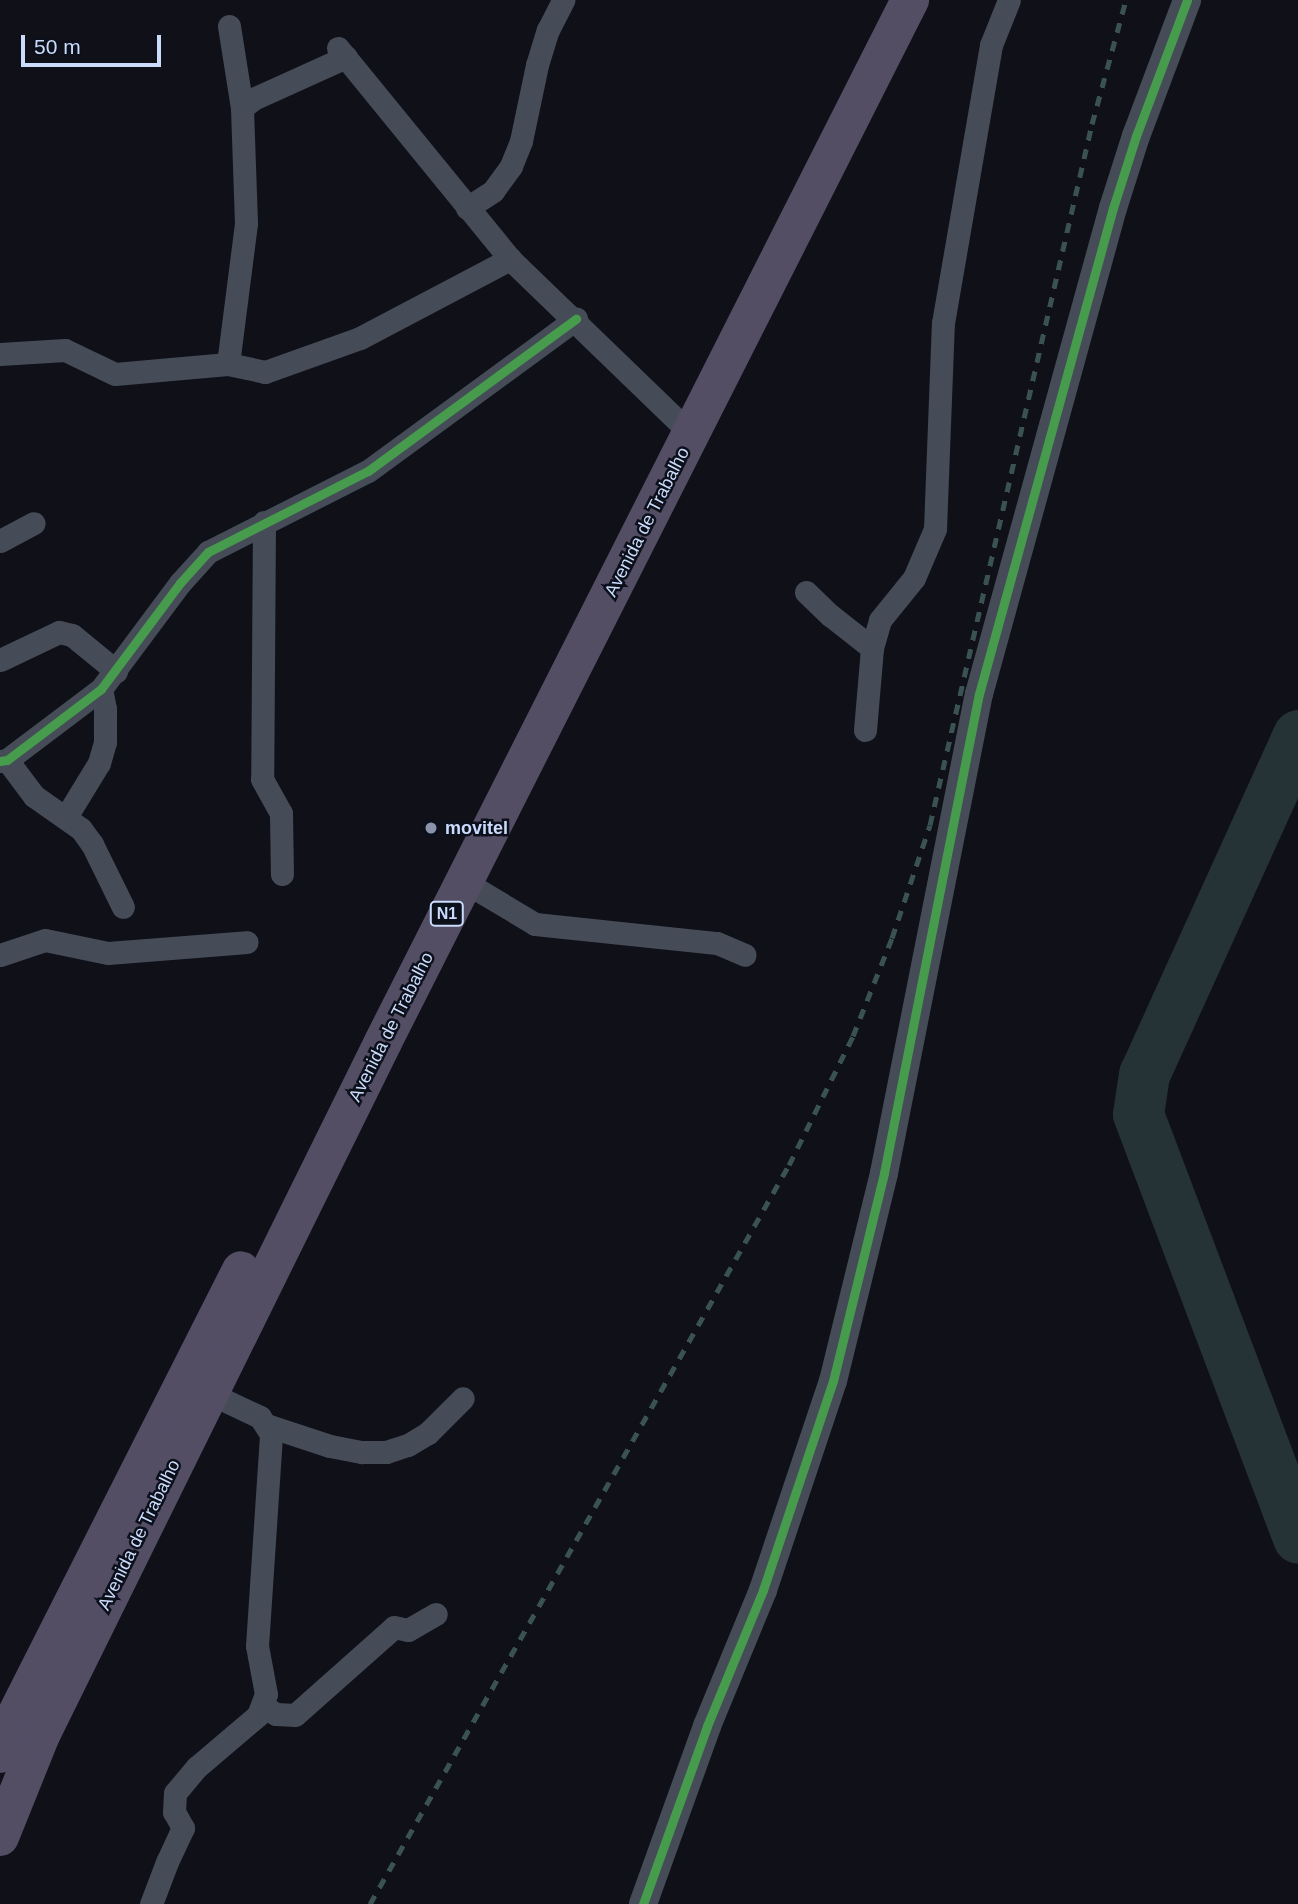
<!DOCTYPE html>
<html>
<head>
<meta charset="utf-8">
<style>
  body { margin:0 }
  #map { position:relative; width:1298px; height:1904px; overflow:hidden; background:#101118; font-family:Helvetica,sans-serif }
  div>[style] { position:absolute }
  .taxiway>* { height:51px; margin:-25.5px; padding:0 25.5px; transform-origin:25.5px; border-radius:25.5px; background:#253236 }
  .minor>* { height:23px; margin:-11.5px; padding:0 11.5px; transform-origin:11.5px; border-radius:11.5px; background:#454c58 }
  .tertiary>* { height:28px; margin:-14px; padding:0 14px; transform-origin:14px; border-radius:14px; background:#454c58 }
  .trunk>* { height:38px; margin:-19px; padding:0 19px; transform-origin:19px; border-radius:19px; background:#544e65 }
  .rail>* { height:5px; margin-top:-2.5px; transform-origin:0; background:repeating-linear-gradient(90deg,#3a5253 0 10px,transparent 0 19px) }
  .cycleway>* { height:9px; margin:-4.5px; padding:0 4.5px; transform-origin:4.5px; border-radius:4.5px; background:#469c4c }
  .dots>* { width:19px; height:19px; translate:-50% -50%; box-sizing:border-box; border:4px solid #0c101b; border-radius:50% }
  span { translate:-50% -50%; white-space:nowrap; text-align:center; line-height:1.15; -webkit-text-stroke:5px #0c101b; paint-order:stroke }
  .shield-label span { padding:2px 5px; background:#0c101b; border:2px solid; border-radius:5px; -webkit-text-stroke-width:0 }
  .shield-label { font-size:16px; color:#cadbfc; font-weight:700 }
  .street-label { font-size:18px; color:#cadbfc }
  .poi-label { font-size:18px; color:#cadbfc; font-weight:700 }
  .left { translate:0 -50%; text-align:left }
  .scale { position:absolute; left:21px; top:35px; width:140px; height:32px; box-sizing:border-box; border:4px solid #cadbfc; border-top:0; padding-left:9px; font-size:21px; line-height:24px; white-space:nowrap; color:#cadbfc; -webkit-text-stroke:5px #0c101b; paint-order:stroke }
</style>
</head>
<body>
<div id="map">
  <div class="taxiway">
    <div style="left:1298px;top:735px;width:372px;rotate:114.4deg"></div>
    <div style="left:1144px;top:1074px;width:40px;rotate:98.5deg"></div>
    <div style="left:1138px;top:1114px;width:453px;rotate:69.3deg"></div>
  </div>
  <div class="minor">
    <div style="left:229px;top:26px;width:83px;rotate:81deg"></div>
    <div style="left:338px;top:48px;width:272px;rotate:50.8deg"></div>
    <div style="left:510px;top:259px;width:253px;rotate:44deg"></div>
    <div style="left:467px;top:208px;width:31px;rotate:-33deg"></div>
    <div style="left:493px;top:191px;width:31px;rotate:-54deg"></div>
    <div style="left:511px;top:166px;width:27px;rotate:-68deg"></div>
    <div style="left:521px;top:141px;width:78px;rotate:-78.1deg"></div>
    <div style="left:537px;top:65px;width:37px;rotate:-73deg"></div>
    <div style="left:548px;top:30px;width:34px;rotate:-63deg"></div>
    <div style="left:0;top:354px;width:65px;rotate:-3.5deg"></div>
    <div style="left:65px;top:350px;width:55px;rotate:25.6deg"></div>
    <div style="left:115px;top:374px;width:113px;rotate:-5.1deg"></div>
    <div style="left:228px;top:364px;width:38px;rotate:12deg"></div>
    <div style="left:265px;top:372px;width:101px;rotate:-19.7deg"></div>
    <div style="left:360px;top:338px;width:170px;rotate:-27.8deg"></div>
    <div style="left:228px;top:364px;width:142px;rotate:-82.7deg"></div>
    <div style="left:246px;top:223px;width:115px;rotate:-92deg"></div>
    <div style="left:242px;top:108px;width:14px;rotate:-39deg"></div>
    <div style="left:253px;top:99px;width:102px;rotate:-24.3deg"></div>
    <div style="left:264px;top:522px;width:257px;rotate:90.4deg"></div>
    <div style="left:262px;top:779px;width:39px;rotate:61deg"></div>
    <div style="left:281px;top:813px;width:61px;rotate:89.1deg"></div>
    <div style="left:0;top:541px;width:38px;rotate:-28deg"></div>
    <div style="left:806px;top:592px;width:33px;rotate:44deg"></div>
    <div style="left:830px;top:615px;width:53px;rotate:38.2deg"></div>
    <div style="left:0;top:660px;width:65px;rotate:-25.4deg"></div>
    <div style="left:59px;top:632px;width:13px;rotate:13deg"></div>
    <div style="left:72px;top:635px;width:57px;rotate:39.3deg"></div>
    <div style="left:865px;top:730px;width:82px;rotate:-85.1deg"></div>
    <div style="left:872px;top:648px;width:29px;rotate:-74deg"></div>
    <div style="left:880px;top:620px;width:54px;rotate:-51deg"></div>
    <div style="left:914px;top:578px;width:53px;rotate:-66.8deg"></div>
    <div style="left:935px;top:529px;width:206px;rotate:-87.8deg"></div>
    <div style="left:943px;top:323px;width:282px;rotate:-80.2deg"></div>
    <div style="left:991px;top:45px;width:48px;rotate:-68.2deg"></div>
    <div style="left:7px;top:760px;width:45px;rotate:53.1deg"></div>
    <div style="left:34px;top:796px;width:57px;rotate:35.1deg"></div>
    <div style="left:81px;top:829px;width:19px;rotate:54deg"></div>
    <div style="left:92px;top:844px;width:70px;rotate:63.8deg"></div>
    <div style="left:0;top:761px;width:7px;rotate:-8deg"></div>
    <div style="left:7px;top:760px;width:118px;rotate:-37.1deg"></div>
    <div style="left:101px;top:689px;width:132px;rotate:-53.3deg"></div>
    <div style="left:180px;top:583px;width:42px;rotate:-47.9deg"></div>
    <div style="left:208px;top:552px;width:179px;rotate:-26.9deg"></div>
    <div style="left:368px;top:471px;width:258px;rotate:-36.2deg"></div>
    <div style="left:66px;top:817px;width:63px;rotate:-58.6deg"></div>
    <div style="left:99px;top:763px;width:22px;rotate:-74deg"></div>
    <div style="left:105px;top:742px;width:33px;rotate:-90deg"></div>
    <div style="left:105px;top:709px;width:20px;rotate:-101deg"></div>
    <div style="left:463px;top:881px;width:84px;rotate:30.8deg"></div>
    <div style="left:535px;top:924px;width:183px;rotate:6deg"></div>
    <div style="left:717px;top:943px;width:30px;rotate:23deg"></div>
    <div style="left:0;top:955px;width:47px;rotate:-18.4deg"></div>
    <div style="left:45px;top:940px;width:64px;rotate:11.7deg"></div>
    <div style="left:108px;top:953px;width:139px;rotate:-4.5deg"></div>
    <div style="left:269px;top:1426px;width:64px;rotate:18.2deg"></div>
    <div style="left:330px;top:1446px;width:33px;rotate:11deg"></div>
    <div style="left:362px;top:1452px;width:24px"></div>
    <div style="left:386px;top:1452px;width:23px;rotate:-18deg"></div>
    <div style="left:408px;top:1445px;width:23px;rotate:-31deg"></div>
    <div style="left:428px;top:1433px;width:49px;rotate:-45deg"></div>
    <div style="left:263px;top:1706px;width:15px;rotate:32deg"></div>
    <div style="left:276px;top:1714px;width:19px;rotate:3deg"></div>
    <div style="left:295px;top:1715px;width:132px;rotate:-41.6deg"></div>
    <div style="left:394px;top:1627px;width:14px;rotate:12deg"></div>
    <div style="left:408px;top:1630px;width:32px;rotate:-30deg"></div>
    <div style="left:151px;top:1904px;width:45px;rotate:-69.1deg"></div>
    <div style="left:167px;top:1862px;width:38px;rotate:-65deg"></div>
    <div style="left:183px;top:1828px;width:18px;rotate:-119deg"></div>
    <div style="left:174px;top:1812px;width:19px;rotate:-87deg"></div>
    <div style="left:175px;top:1793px;width:34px;rotate:-50deg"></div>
    <div style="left:197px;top:1767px;width:80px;rotate:-40.4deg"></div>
    <div style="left:258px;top:1715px;width:22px;rotate:-69deg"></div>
    <div style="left:266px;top:1694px;width:49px;rotate:-100.6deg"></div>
    <div style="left:257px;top:1646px;width:212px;rotate:-86.2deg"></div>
    <div style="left:271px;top:1434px;width:20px;rotate:-123deg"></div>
    <div style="left:260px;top:1417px;width:56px;rotate:-154.8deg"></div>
  </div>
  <div class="tertiary">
    <div style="left:643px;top:1904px;width:189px;rotate:-70.2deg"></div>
    <div style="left:707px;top:1726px;width:147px;rotate:-67.6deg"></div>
    <div style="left:763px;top:1590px;width:220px;rotate:-71.5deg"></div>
    <div style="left:833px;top:1381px;width:214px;rotate:-76.2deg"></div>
    <div style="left:884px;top:1173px;width:488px;rotate:-78.8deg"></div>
    <div style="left:979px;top:694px;width:504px;rotate:-74.59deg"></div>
    <div style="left:1113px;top:208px;width:76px;rotate:-72.3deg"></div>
    <div style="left:1136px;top:136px;width:145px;rotate:-69.4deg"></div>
  </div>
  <div class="trunk">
    <div style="left:0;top:1754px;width:35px;rotate:-68deg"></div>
    <div style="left:13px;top:1721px;width:505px;rotate:-63.18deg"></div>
    <div style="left:0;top:1837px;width:110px;rotate:-68.1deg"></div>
    <div style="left:41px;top:1735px;width:773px;rotate:-63.73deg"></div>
    <div style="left:383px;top:1042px;width:1168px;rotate:-63.17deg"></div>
  </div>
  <div class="rail">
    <div style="left:370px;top:1904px;width:850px;rotate:-60.45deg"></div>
    <div style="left:789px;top:1165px;width:144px;rotate:-63.6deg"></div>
    <div style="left:853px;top:1036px;width:105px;rotate:-68.3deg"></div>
    <div style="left:892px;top:938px;width:119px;rotate:-71.4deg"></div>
    <div style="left:930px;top:825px;width:719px;rotate:-76.99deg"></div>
    <div style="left:1092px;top:124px;width:129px;rotate:-74.7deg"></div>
  </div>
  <div class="cycleway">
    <div style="left:0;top:761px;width:7px;rotate:-8deg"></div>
    <div style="left:7px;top:760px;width:118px;rotate:-37.1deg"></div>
    <div style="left:101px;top:689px;width:132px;rotate:-53.3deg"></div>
    <div style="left:180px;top:583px;width:42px;rotate:-47.9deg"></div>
    <div style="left:208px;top:552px;width:179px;rotate:-26.9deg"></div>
    <div style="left:368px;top:471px;width:258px;rotate:-36.2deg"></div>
    <div style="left:643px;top:1904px;width:189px;rotate:-70.2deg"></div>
    <div style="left:707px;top:1726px;width:147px;rotate:-67.6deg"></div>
    <div style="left:763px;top:1590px;width:220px;rotate:-71.5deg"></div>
    <div style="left:833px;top:1381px;width:214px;rotate:-76.2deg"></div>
    <div style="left:884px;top:1173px;width:488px;rotate:-78.8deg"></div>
    <div style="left:979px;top:694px;width:504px;rotate:-74.59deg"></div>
    <div style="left:1113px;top:208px;width:76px;rotate:-72.3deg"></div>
    <div style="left:1136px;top:136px;width:145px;rotate:-69.4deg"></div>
  </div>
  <div class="dots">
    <div style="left:431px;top:828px;background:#8994ac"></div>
  </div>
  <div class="shield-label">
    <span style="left:447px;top:914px">N1</span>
  </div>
  <div class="street-label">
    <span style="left:647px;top:522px;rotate:-63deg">Avenida de Trabalho</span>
    <span style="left:391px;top:1027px;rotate:-63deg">Avenida de Trabalho</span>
    <span style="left:139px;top:1535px;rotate:-64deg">Avenida de Trabalho</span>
  </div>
  <div class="poi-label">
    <span class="left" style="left:445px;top:828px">movitel</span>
  </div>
  <div class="scale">50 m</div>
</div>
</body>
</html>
